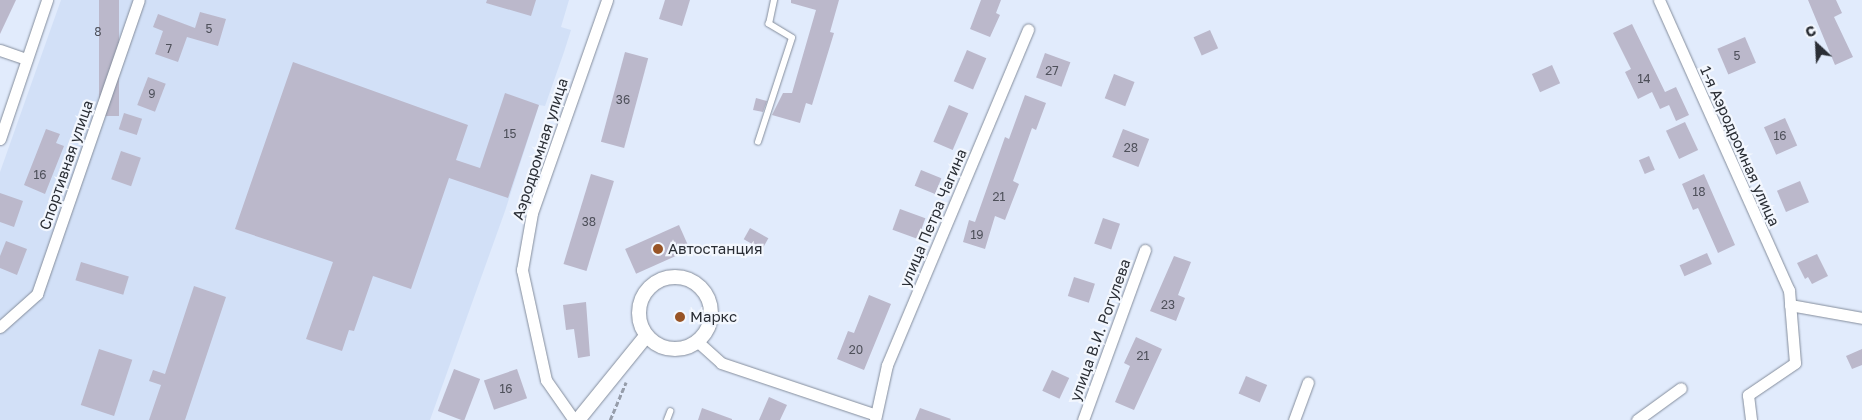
<!DOCTYPE html>
<html>
<head>
<meta charset="utf-8">
<style>
  body { margin:0 }
  #map { position:relative; width:1862px; height:420px; overflow:hidden; background:#e1ebfc; font-family:"Golos Text",sans-serif }
  div>[style] { position:absolute }
  .built>* { inset:0; background:#d2e0f7 }
  .building>* { inset:0; background:#bbb8cb; transform-origin:0 0 }
  .path>* { height:2.5px; margin-top:-1.25px; transform-origin:0; background:repeating-linear-gradient(90deg,#969daa 0 5px,transparent 0 7.5px) }
  .roads { filter:drop-shadow(0 0 1px #848d9c) drop-shadow(0 0 1px #848d9c) }
  .service>* { height:5.5px; margin:-2.75px; padding:0 2.75px; transform-origin:2.75px; border-radius:2.75px; background:#fff }
  .minor>* { height:11px; margin:-5.5px; padding:0 5.5px; transform-origin:5.5px; border-radius:5.5px; background:#fff }
  .tertiary>* { height:14px; margin:-7px; padding:0 7px; transform-origin:7px; border-radius:7px; background:#fff }
  .tertiary>.ring { margin:-7px; padding:0; box-sizing:content-box; background:none; border:14px solid #fff; border-radius:50% }
  .dots>* { width:14px; height:14px; translate:-50% -50%; box-sizing:border-box; border:2px solid #f3f7fe; border-radius:50% }
  span { translate:-50% -50%; white-space:nowrap; text-align:center; line-height:1.15; -webkit-text-stroke:4.5px #f3f7fe; paint-order:stroke }
  .number-label { font-size:12px; color:#4e505a }
  .number-label span { -webkit-text-stroke-width:0 }
  .street-label { font-size:15px; color:#2a2e35 }
  .poi-label { font-size:15px; color:#2a2e35 }
  .left { translate:0 -50%; text-align:left }
  .north { position:absolute; left:1792px; top:20px; width:50px; height:50px; -webkit-text-stroke:4px #f3f7fe; paint-order:stroke; rotate:335deg; font-size:14px; font-weight:700; line-height:20px; text-align:center; color:#2a2e35 }
  .north::after { content:''; display:block; margin:auto; width:18px; height:22px; background:#2a2e35; clip-path:polygon(50% 0,100% 100%,50% 72%,0 100%) }
</style>
</head>
<body>
<div id="map">
  <div class="built">
    <div style="clip-path:polygon(61px 0,569px 0,561px 27px,571px 30px,564px 52px,545px 106px,539px 105px,505px 211px,430px 420px,0 420px,0 172px)"></div>
  </div>
  <div class="building">
    <div style="clip-path:polygon(0 0,16px 0,0 34px)"></div>
    <div style="left:99px;top:0;width:20px;height:116px"></div>
    <div style="clip-path:polygon(487px 0,536px 0,531px 16px,486px 3px)"></div>
    <div style="clip-path:polygon(665px 0,690px 0,682px 26px,659px 19px)"></div>
    <div style="clip-path:polygon(791px 0,839px 0,830px 32px,834px 33px,812px 105px,806px 103px,800px 123px,772px 115px,783px 93px,792px 93px,816px 10px,791px 3px)"></div>
    <div style="clip-path:polygon(981px 0,1001px 0,996px 13px,1000px 15px,990px 37px,970px 29px)"></div>
    <div style="clip-path:polygon(1808px 0,1836px 0,1842px 13px,1834px 17px,1853px 57px,1835px 65px)"></div>
    <div style="clip-path:polygon(200px 12px,226px 19px,218px 46px,187px 37px,178px 62px,155px 54px,163px 31px,153px 27px,158px 14px,195px 28px)"></div>
    <div style="clip-path:polygon(1632px 24px,1665px 92px,1676px 87px,1689px 115px,1676px 121px,1669px 105px,1660px 109px,1652px 92px,1638px 99px,1625px 72px,1631px 69px,1613px 33px)"></div>
    <div style="left:1210px;top:30px;width:20px;height:18px;rotate:66deg"></div>
    <div style="left:1745px;top:37px;width:28px;height:30px;rotate:67deg"></div>
    <div style="left:967px;top:50px;width:21px;height:34px;rotate:23deg"></div>
    <div style="left:625px;top:52px;width:24px;height:93px;rotate:15deg"></div>
    <div style="left:1045px;top:53px;width:27px;height:26px;rotate:20deg"></div>
    <div style="clip-path:polygon(293px 62px,468px 125px,456px 160px,480px 168px,505px 93px,539px 105px,508px 198px,449px 178px,411px 289px,373px 276px,354px 331px,349px 330px,342px 351px,306px 339px,333px 262px,235px 229px)"></div>
    <div style="left:1552px;top:65px;width:20px;height:22px;rotate:66deg"></div>
    <div style="left:1114px;top:74px;width:22px;height:26px;rotate:21deg"></div>
    <div style="left:148px;top:77px;width:19px;height:30px;rotate:21deg"></div>
    <div style="clip-path:polygon(1025px 95px,1046px 103px,1036px 130px,1032px 128px,1013px 181px,1019px 184px,1005px 220px,995px 216px,985px 249px,963px 242px,969px 220px,975px 222px,1005px 137px,1009px 139px)"></div>
    <div style="clip-path:polygon(756px 98px,767px 101px,763px 112px,753px 110px)"></div>
    <div style="left:949px;top:105px;width:21px;height:40px;rotate:23deg"></div>
    <div style="left:124px;top:113px;width:19px;height:17px;rotate:18deg"></div>
    <div style="left:1785px;top:118px;width:30px;height:23px;rotate:66deg"></div>
    <div style="left:1685px;top:122px;width:31px;height:21px;rotate:65deg"></div>
    <div style="clip-path:polygon(46px 129px,60px 134px,56px 143px,64px 146px,45px 194px,24px 185px)"></div>
    <div style="left:1123px;top:129px;width:28px;height:30px;rotate:21deg"></div>
    <div style="left:121px;top:151px;width:21px;height:30px;rotate:19deg"></div>
    <div style="left:1649px;top:156px;width:15px;height:11px;rotate:67deg"></div>
    <div style="left:921px;top:170px;width:22px;height:17px;rotate:22deg"></div>
    <div style="left:591px;top:174px;width:24px;height:94px;rotate:17deg"></div>
    <div style="clip-path:polygon(1704px 174px,1735px 245px,1718px 253px,1698px 208px,1693px 210px,1682px 184px)"></div>
    <div style="left:1800px;top:181px;width:23px;height:25px;rotate:67deg"></div>
    <div style="clip-path:polygon(0 193px,23px 201px,14px 227px,0 222px)"></div>
    <div style="left:900px;top:209px;width:27px;height:22px;rotate:20deg"></div>
    <div style="left:1103px;top:218px;width:18px;height:27px;rotate:19deg"></div>
    <div style="left:679px;top:225px;width:27px;height:59px;rotate:66deg"></div>
    <div style="left:750px;top:228px;width:21px;height:13px;rotate:29deg"></div>
    <div style="clip-path:polygon(6px 241px,27px 249px,17px 275px,0 268px,0 256px)"></div>
    <div style="left:1707px;top:253px;width:12px;height:30px;rotate:66deg"></div>
    <div style="clip-path:polygon(1817px 254px,1828px 276px,1812px 284px,1808px 277px,1805px 279px,1797px 263px)"></div>
    <div style="clip-path:polygon(1174px 256px,1191px 262px,1178px 295px,1185px 298px,1176px 321px,1150px 311px)"></div>
    <div style="left:81px;top:262px;width:50px;height:19px;rotate:17deg"></div>
    <div style="left:1074px;top:277px;width:22px;height:20px;rotate:18deg"></div>
    <div style="clip-path:polygon(194px 286px,226px 297px,185px 420px,149px 420px,161px 385px,149px 381px,153px 370px,165px 374px)"></div>
    <div style="clip-path:polygon(869px 295px,891px 304px,864px 370px,837px 359px,848px 331px,854px 333px)"></div>
    <div style="clip-path:polygon(586px 302px,590px 356px,578px 358px,574px 329px,566px 330px,563px 305px)"></div>
    <div style="clip-path:polygon(1136px 337px,1162px 349px,1134px 410px,1115px 402px,1130px 366px,1124px 363px)"></div>
    <div style="left:99px;top:349px;width:35px;height:59px;rotate:18deg"></div>
    <div style="clip-path:polygon(1862px 349px,1862px 365px,1852px 369px,1846px 356px)"></div>
    <div style="left:454px;top:369px;width:28px;height:45px;rotate:21deg"></div>
    <div style="left:517px;top:369px;width:31px;height:35px;rotate:71deg"></div>
    <div style="left:1052px;top:370px;width:19px;height:23px;rotate:25deg"></div>
    <div style="left:1246px;top:376px;width:23px;height:19px;rotate:23deg"></div>
    <div style="clip-path:polygon(769px 397px,787px 405px,780px 420px,759px 420px)"></div>
    <div style="clip-path:polygon(702px 408px,732px 419px,732px 420px,698px 420px)"></div>
    <div style="clip-path:polygon(920px 408px,951px 419px,950px 420px,915px 420px)"></div>
  </div>
  <div class="path">
    <div style="left:610px;top:420px;width:41px;rotate:-67.2deg"></div>
  </div>
  <div class="roads">
    <div class="service">
      <div style="left:758px;top:142px;width:109px;rotate:-71.9deg"></div>
      <div style="left:792px;top:38px;width:27px;rotate:-149deg"></div>
      <div style="left:769px;top:24px;width:25px;rotate:-78deg"></div>
      <div style="left:667px;top:420px;width:9px;rotate:-69deg"></div>
    </div>
    <div class="minor">
      <div style="left:1659px;top:0;width:318px;rotate:65.9deg"></div>
      <div style="left:1789px;top:290px;width:73px;rotate:85.3deg"></div>
      <div style="left:1795px;top:363px;width:57px;rotate:145.8deg"></div>
      <div style="left:1748px;top:395px;width:25px;rotate:83deg"></div>
      <div style="left:0;top:50px;width:28px;rotate:19deg"></div>
      <div style="left:0;top:139px;width:147px;rotate:-71.3deg"></div>
      <div style="left:1790px;top:305px;width:73px;rotate:10.2deg"></div>
      <div style="left:0;top:327px;width:50px;rotate:-41.7deg"></div>
      <div style="left:37px;top:294px;width:311px;rotate:-70.9deg"></div>
      <div style="left:698px;top:342px;width:31px;rotate:42deg"></div>
      <div style="left:721px;top:363px;width:163px;rotate:18.5deg"></div>
      <div style="left:574px;top:420px;width:49px;rotate:-125deg"></div>
      <div style="left:546px;top:380px;width:113px;rotate:-102.3deg"></div>
      <div style="left:522px;top:270px;width:58px;rotate:-80deg"></div>
      <div style="left:532px;top:213px;width:226px;rotate:-70.6deg"></div>
      <div style="left:875px;top:420px;width:56px;rotate:-77.7deg"></div>
      <div style="left:887px;top:365px;width:364px;rotate:-67.2deg"></div>
      <div style="left:1083px;top:420px;width:181px;rotate:-70deg"></div>
      <div style="left:1294px;top:420px;width:40px;rotate:-69.8deg"></div>
      <div style="left:1637px;top:420px;width:54px;rotate:-36deg"></div>
    </div>
    <div class="tertiary">
      <div class="ring" style="left:639px;top:277px;width:58px;height:58px"></div>
      <div style="left:578px;top:420px;width:108px;rotate:-51deg"></div>
    </div>
  </div>
  <div class="dots">
    <div style="left:658px;top:249px;background:#985426"></div>
    <div style="left:680px;top:317px;background:#985426"></div>
  </div>
  <div class="number-label">
    <span style="left:209px;top:29px">5</span>
    <span style="left:98px;top:32px">8</span>
    <span style="left:169px;top:49px">7</span>
    <span style="left:1737px;top:56px">5</span>
    <span style="left:1052px;top:71px">27</span>
    <span style="left:1644px;top:79px">14</span>
    <span style="left:152px;top:94px">9</span>
    <span style="left:623px;top:100px">36</span>
    <span style="left:510px;top:134px">15</span>
    <span style="left:1780px;top:136px">16</span>
    <span style="left:1131px;top:148px">28</span>
    <span style="left:40px;top:175px">16</span>
    <span style="left:1699px;top:192px">18</span>
    <span style="left:999px;top:197px">21</span>
    <span style="left:589px;top:222px">38</span>
    <span style="left:977px;top:235px">19</span>
    <span style="left:1168px;top:305px">23</span>
    <span style="left:856px;top:350px">20</span>
    <span style="left:1143px;top:356px">21</span>
    <span style="left:506px;top:389px">16</span>
  </div>
  <div class="street-label">
    <span style="left:1740px;top:146px;rotate:66deg">1-я Аэродромная улица</span>
    <span style="left:540px;top:149px;rotate:-72deg">Аэродромная улица</span>
    <span style="left:66px;top:165px;rotate:-71deg">Спортивная улица</span>
    <span style="left:933px;top:218px;rotate:-67deg">улица Петра Чагина</span>
    <span style="left:1100px;top:330px;rotate:-70deg">улица В.И. Рогулева</span>
  </div>
  <div class="poi-label">
    <span class="left" style="left:668px;top:249px">Автостанция</span>
    <span class="left" style="left:690px;top:317px">Маркс</span>
  </div>
  <div class="north">С</div>
</div>
</body>
</html>
